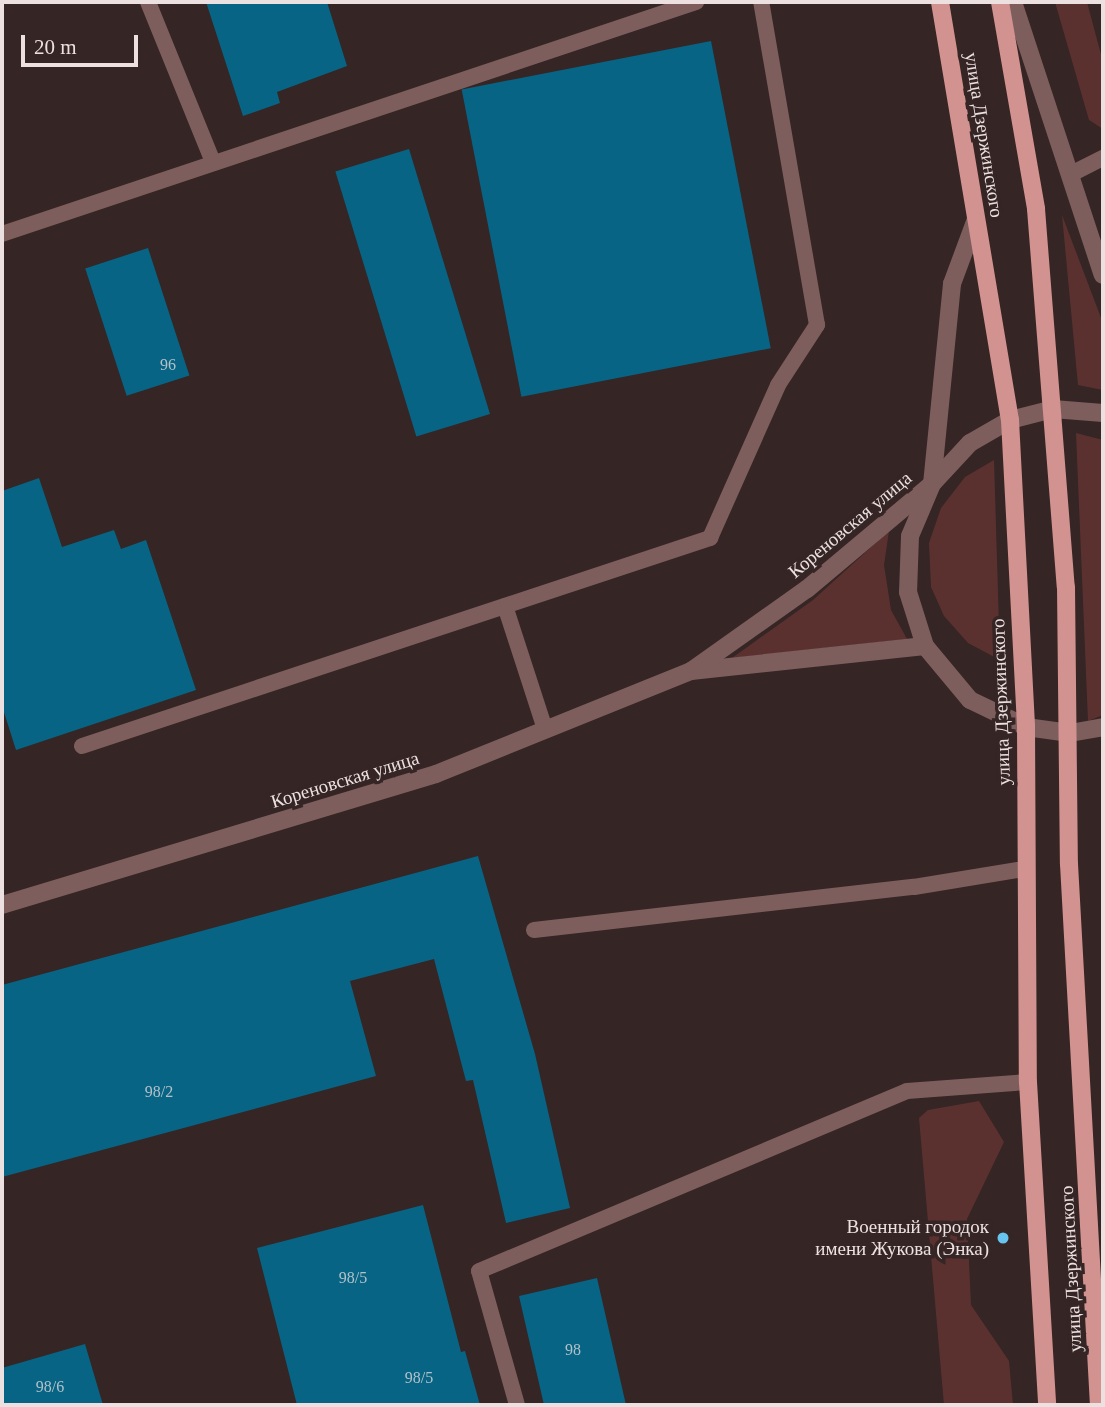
<!DOCTYPE html>
<html>
<head>
<meta charset="utf-8">
<style>
  body { margin:0 }
  #map { position:relative; width:1105px; height:1407px; overflow:hidden; background:#352524; font-family:Georgia,serif }
  div>[style] { position:absolute }
  .green>* { inset:0; background:#5b3130 }
  .building>* { inset:0; background:#086484; transform-origin:0 0 }
  .service>* { height:16px; margin:-8px; padding:0 8px; transform-origin:8px; border-radius:8px; background:#7d5e5d }
  .minor>* { height:18px; margin:-9px; padding:0 9px; transform-origin:9px; border-radius:9px; background:#7d5e5d }
  .tertiary>* { height:18px; margin:-9px; padding:0 9px; transform-origin:9px; border-radius:9px; background:#7d5e5d }
  .primary>* { height:18px; margin:-9px; padding:0 9px; transform-origin:9px; border-radius:9px; background:#d19290 }
  .dots>* { width:19px; height:19px; translate:-50% -50%; box-sizing:border-box; border:4px solid #352524; border-radius:50% }
  span { translate:-50% -50%; white-space:nowrap; text-align:center; line-height:1.15; -webkit-text-stroke:7px #352524; paint-order:stroke }
  .number-label { font-size:16px; color:#b3c1c9 }
  .number-label span { -webkit-text-stroke-width:0 }
  .street-label { font-size:19px; color:#ece0e0 }
  .poi-label { font-size:19px; color:#ece0e0 }
  .right { translate:-100% -50%; text-align:right }
  .frame { position:absolute; inset:0; border:4px solid #ece0e0; pointer-events:none }
  .scale { position:absolute; left:21px; top:35px; width:117px; height:32px; box-sizing:border-box; border:4px solid #ece0e0; border-top:0; padding-left:9px; font-size:21px; line-height:24px; white-space:nowrap; color:#ece0e0; -webkit-text-stroke:5px #352524; paint-order:stroke }
</style>
</head>
<body>
<div id="map">
  <div class="green">
    <div style="clip-path:polygon(1055px 2px,1087px 2px,1103px 62px,1103px 129px,1089px 120px)"></div>
    <div style="clip-path:polygon(1062px 215px,1103px 323px,1103px 390px,1078px 385px)"></div>
    <div style="clip-path:polygon(1076px 433px,1103px 440px,1103px 715px,1088px 721px)"></div>
    <div style="clip-path:polygon(994px 460px,1000px 660px,968px 643px,944px 616px,931px 587px,929px 543px,941px 508px,965px 477px)"></div>
    <div style="clip-path:polygon(889px 531px,884px 565px,891px 610px,907px 639px,732px 658px,813px 600px)"></div>
    <div style="clip-path:polygon(979px 1101px,1004px 1142px,967px 1219px,971px 1305px,1009px 1361px,1013px 1405px,944px 1405px,919px 1118px,928px 1110px)"></div>
  </div>
  <div class="building">
    <div style="clip-path:polygon(206px 2px,327px 2px,347px 66px,277px 92px,280px 103px,243px 116px)"></div>
    <div style="left:711px;top:41px;width:313px;height:254px;rotate:79deg"></div>
    <div style="left:409px;top:149px;width:277px;height:77px;rotate:73deg"></div>
    <div style="left:148px;top:248px;width:134px;height:66px;rotate:72deg"></div>
    <div style="clip-path:polygon(39px 478px,62px 547px,114px 530px,121px 549px,146px 540px,196px 690px,16px 750px,2px 706px,2px 491px)"></div>
    <div style="clip-path:polygon(478px 856px,535px 1054px,570px 1208px,506px 1223px,473px 1080px,466px 1081px,434px 959px,350px 981px,376px 1076px,2px 1177px,2px 985px)"></div>
    <div style="clip-path:polygon(423px 1205px,461px 1352px,465px 1351px,480px 1405px,297px 1405px,257px 1248px)"></div>
    <div style="clip-path:polygon(597px 1278px,626px 1405px,544px 1405px,519px 1296px)"></div>
    <div style="clip-path:polygon(85px 1344px,103px 1405px,2px 1405px,2px 1368px)"></div>
  </div>
  <div class="service">
    <div style="left:148px;top:2px;width:170px;rotate:67.9deg"></div>
    <div style="left:1073px;top:173px;width:34px;rotate:-27deg"></div>
    <div style="left:2px;top:234px;width:732px;rotate:-18.48deg"></div>
    <div style="left:505px;top:606px;width:129px;rotate:72deg"></div>
    <div style="left:82px;top:746px;width:662px;rotate:-18.33deg"></div>
    <div style="left:710px;top:538px;width:167px;rotate:-66deg"></div>
    <div style="left:778px;top:385px;width:72px;rotate:-57deg"></div>
    <div style="left:817px;top:325px;width:328px;rotate:-99.8deg"></div>
    <div style="left:534px;top:930px;width:382px;rotate:-6.5deg"></div>
    <div style="left:914px;top:887px;width:111px;rotate:-9.3deg"></div>
    <div style="left:517px;top:1405px;width:139px;rotate:-105.8deg"></div>
    <div style="left:479px;top:1271px;width:464px;rotate:-22.8deg"></div>
    <div style="left:907px;top:1091px;width:121px;rotate:-4.3deg"></div>
  </div>
  <div class="minor">
    <div style="left:691px;top:671px;width:235px;rotate:-6.1deg"></div>
    <div style="left:2px;top:905px;width:453px;rotate:-16.8deg"></div>
    <div style="left:436px;top:774px;width:275px;rotate:-22deg"></div>
    <div style="left:691px;top:671px;width:142px;rotate:-35.3deg"></div>
    <div style="left:807px;top:589px;width:163px;rotate:-40deg"></div>
  </div>
  <div class="tertiary">
    <div style="left:1013px;top:2px;width:287px;rotate:71.8deg"></div>
    <div style="left:976px;top:219px;width:69px;rotate:110.3deg"></div>
    <div style="left:952px;top:284px;width:201px;rotate:95.7deg"></div>
    <div style="left:932px;top:484px;width:56px;rotate:112.9deg"></div>
    <div style="left:910px;top:536px;width:56px;rotate:92deg"></div>
    <div style="left:908px;top:592px;width:57px;rotate:72.5deg"></div>
    <div style="left:925px;top:646px;width:70px;rotate:50.2deg"></div>
    <div style="left:970px;top:700px;width:62px;rotate:25.7deg"></div>
    <div style="left:1026px;top:727px;width:44px;rotate:7.8deg"></div>
    <div style="left:1070px;top:733px;width:34px;rotate:-10deg"></div>
    <div style="left:932px;top:484px;width:56px;rotate:-47.2deg"></div>
    <div style="left:970px;top:443px;width:46px;rotate:-29.9deg"></div>
    <div style="left:1010px;top:420px;width:44px;rotate:-14.3deg"></div>
    <div style="left:1053px;top:409px;width:50px;rotate:4.6deg"></div>
  </div>
  <div class="primary">
    <div style="left:940px;top:2px;width:424px;rotate:80.5deg"></div>
    <div style="left:1010px;top:420px;width:307px;rotate:87deg"></div>
    <div style="left:1026px;top:727px;width:355px;rotate:89.7deg"></div>
    <div style="left:1028px;top:1082px;width:324px;rotate:86.6deg"></div>
    <div style="left:1000px;top:2px;width:210px;rotate:80.1deg"></div>
    <div style="left:1036px;top:209px;width:379px;rotate:85.5deg"></div>
    <div style="left:1066px;top:587px;width:277px;rotate:89.4deg"></div>
    <div style="left:1069px;top:864px;width:542px;rotate:86.83deg"></div>
  </div>
  <div class="dots">
    <div style="left:1003px;top:1238px;background:#66c4ef"></div>
  </div>
  <div class="number-label">
    <span style="left:168px;top:365px">96</span>
    <span style="left:159px;top:1092px">98/2</span>
    <span style="left:353px;top:1278px">98/5</span>
    <span style="left:573px;top:1350px">98</span>
    <span style="left:419px;top:1378px">98/5</span>
    <span style="left:50px;top:1387px">98/6</span>
  </div>
  <div class="street-label">
    <span style="left:984px;top:135px;rotate:81deg">улица Дзержинского</span>
    <span style="left:850px;top:525px;rotate:-40deg">Кореновская улица</span>
    <span style="left:1001px;top:702px;rotate:-92deg">улица Дзержинского</span>
    <span style="left:345px;top:780px;rotate:-17deg">Кореновская улица</span>
    <span style="left:1071px;top:1269px;rotate:-93deg">улица Дзержинского</span>
  </div>
  <div class="poi-label">
    <span class="right" style="left:989px;top:1238px">Военный городок<br>имени Жукова (Энка)</span>
  </div>
  <div class="frame"></div>
  <div class="scale">20 m</div>
</div>
</body>
</html>
